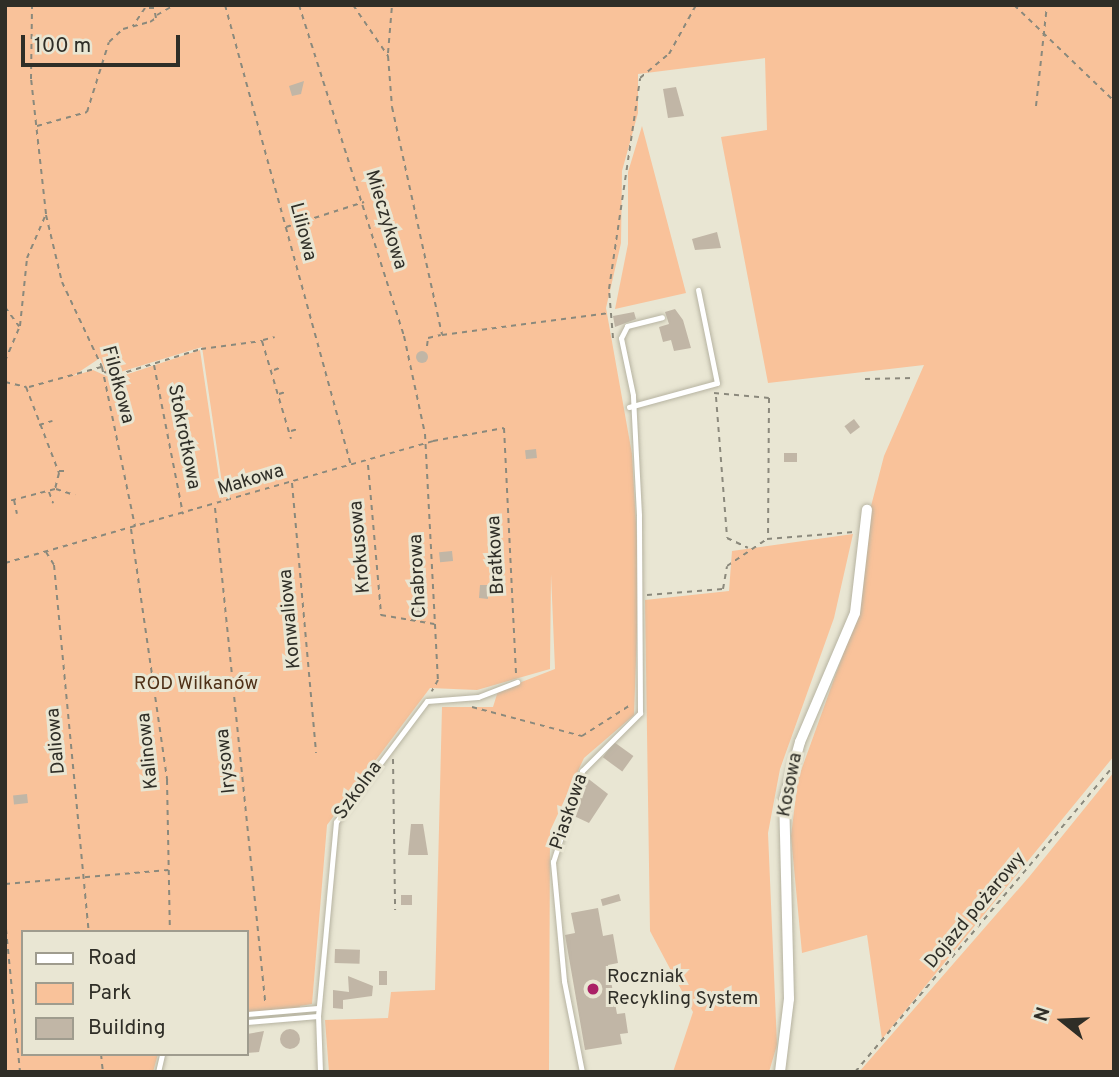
<!DOCTYPE html>
<html>
<head>
<meta charset="utf-8">
<style>
  body { margin:0 }
  #map { position:relative; width:1119px; height:1077px; overflow:hidden; background:#e9e6d3; font-family:Overpass,sans-serif }
  div>[style] { position:absolute }
  .green>* { inset:0; background:#f9c29a }
  .building>* { inset:0; background:#c1b6a6; transform-origin:0 0 }
  .round { border-radius:50% }
  .path>* { height:2px; margin-top:-1px; transform-origin:0; background:repeating-linear-gradient(90deg,#8b897c 0 5px,transparent 0 10px) }
  .roads { filter:drop-shadow(0 0 2px #b6b3a1) drop-shadow(0 0 2px #b6b3a1) }
  .service>* { height:5px; margin:-2.5px; padding:0 2.5px; transform-origin:2.5px; border-radius:2.5px; background:#fff }
  .minor>* { height:10px; margin:-5px; padding:0 5px; transform-origin:5px; border-radius:5px; background:#fff }
  .dots>* { width:19px; height:19px; translate:-50% -50%; box-sizing:border-box; border:4px solid #e9e6d3; border-radius:50% }
  span { translate:-50% -50%; white-space:nowrap; text-align:center; line-height:1.15; -webkit-text-stroke:6px #e9e6d3; paint-order:stroke }
  .street-label { font-size:19px; color:#2f2e27 }
  .park-label { font-size:19px; color:#4e3017 }
  .poi-label { font-size:19px; color:#2f2e27 }
  .left { translate:0 -50%; text-align:left }
  .frame { position:absolute; inset:0; border:7px solid #2f2e27; pointer-events:none }
  .legend { position:absolute; left:21px; top:930px; width:228px; height:126px; box-sizing:border-box; background:#e9e6d3; border:2px solid #9f9c8e; margin:0; padding:9px 12px; list-style:none; font-size:21px; color:#2f2e27 }
  .legend li { display:flex; align-items:center; gap:14px; height:35px }
  .legend b { width:35px; border:2px solid #9f9c8e }
  .north { position:absolute; left:1028px; top:986px; width:70px; height:70px; -webkit-text-stroke:5px #e9e6d3; paint-order:stroke; rotate:288deg; font-size:19px; font-weight:700; line-height:28px; text-align:center; color:#2f2e27 }
  .north::after { content:''; display:block; margin:auto; width:24px; height:32px; background:#2f2e27; clip-path:polygon(50% 0,100% 100%,50% 72%,0 100%) }
  .scale { position:absolute; left:21px; top:35px; width:159px; height:32px; box-sizing:border-box; border:4px solid #2f2e27; border-top:0; padding-left:9px; font-size:21px; line-height:24px; white-space:nowrap; color:#2f2e27; -webkit-text-stroke:5px #e9e6d3; paint-order:stroke }
</style>
</head>
<body>
<div id="map">
  <div class="green">
    <div style="clip-path:polygon(evenodd,5px 5px,1114px 5px,1114px 756px,882px 1039px,867px 935px,802px 953px,791px 836px,798px 779px,860px 607px,870px 510px,884px 456px,924px 365px,768px 383px,721px 137px,767px 130px,765px 58px,638px 74px,638px 113px,622px 171px,621px 243px,606px 308px,632px 454px,639px 576px,634px 715px,584px 758px,550px 831px,549px 1072px,329px 1072px,325px 1020px,388px 1018px,391px 992px,435px 990px,442px 707px,493px 707px,498px 691px,555px 669px,551px 574px,550px 669px,477px 690px,430px 688px,327px 825px,312px 1004px,300px 1006px,300px 1013px,247px 1016px,247px 932px,23px 932px,23px 1054px,158px 1054px,153px 1072px,5px 1072px,5px 5px,202px 347px,224px 497px,222px 498px,200px 350px,113px 379px,93px 370px,73px 376px,100px 358px,107px 376px,202px 347px)"></div>
    <div style="clip-path:polygon(642px 126px,686px 293px,615px 309px,628px 244px,628px 172px)"></div>
    <div style="clip-path:polygon(853px 534px,834px 618px,780px 769px,768px 833px,777px 1045px,769px 1072px,673px 1072px,693px 1012px,650px 931px,645px 600px,729px 591px,732px 551px)"></div>
    <div style="clip-path:polygon(1114px 772px,1114px 1072px,859px 1072px,1029px 877px)"></div>
  </div>
  <div class="building">
    <div style="clip-path:polygon(304px 81px,301px 94px,292px 96px,289px 86px)"></div>
    <div style="clip-path:polygon(676px 87px,684px 116px,668px 118px,663px 89px)"></div>
    <div style="clip-path:polygon(717px 232px,721px 248px,695px 250px,692px 239px)"></div>
    <div style="clip-path:polygon(675px 309px,683px 320px,691px 348px,674px 351px,671px 340px,663px 342px,659px 327px,669px 324px,665px 312px)"></div>
    <div style="clip-path:polygon(634px 312px,636px 319px,615px 327px,613px 316px)"></div>
    <div class="round" style="left:416px;top:351px;width:12px;height:12px"></div>
    <div style="left:854px;top:419px;width:10px;height:12px;rotate:53deg"></div>
    <div style="left:536px;top:449px;width:9px;height:11px;rotate:84deg"></div>
    <div style="left:784px;top:453px;width:13px;height:9px"></div>
    <div style="left:452px;top:551px;width:10px;height:13px;rotate:84deg"></div>
    <div style="clip-path:polygon(480px 585px,488px 585px,488px 599px,479px 598px)"></div>
    <div style="left:413px;top:602px;width:14px;height:12px;rotate:8deg"></div>
    <div style="left:614px;top:742px;width:24px;height:19px;rotate:36deg"></div>
    <div style="clip-path:polygon(586px 777px,608px 794px,589px 823px,574px 816px)"></div>
    <div style="left:27px;top:794px;width:9px;height:14px;rotate:84deg"></div>
    <div style="clip-path:polygon(411px 824px,423px 824px,428px 855px,408px 855px)"></div>
    <div style="left:619px;top:894px;width:7px;height:19px;rotate:74deg"></div>
    <div style="left:401px;top:895px;width:11px;height:10px"></div>
    <div style="clip-path:polygon(598px 908px,603px 936px,613px 934px,618px 963px,608px 965px,617px 1014px,625px 1013px,628px 1033px,620px 1034px,622px 1044px,585px 1050px,565px 935px,575px 933px,571px 913px)"></div>
    <div style="left:335px;top:949px;width:25px;height:14px;rotate:2deg"></div>
    <div style="left:379px;top:971px;width:8px;height:14px"></div>
    <div style="clip-path:polygon(348px 976px,373px 986px,372px 996px,343px 1000px,343px 1009px,333px 1008px,333px 990px,349px 992px)"></div>
    <div class="round" style="left:280px;top:1029px;width:20px;height:20px"></div>
    <div style="clip-path:polygon(264px 1031px,259px 1052px,247px 1053px,247px 1034px)"></div>
  </div>
  <div class="path">
    <div style="left:225px;top:5px;width:477px;rotate:74.7deg"></div>
    <div style="left:299px;top:5px;width:347px;rotate:72.4deg"></div>
    <div style="left:404px;top:336px;width:100px;rotate:77.9deg"></div>
    <div style="left:425px;top:434px;width:246px;rotate:87deg"></div>
    <div style="left:438px;top:680px;width:13px;rotate:119deg"></div>
    <div style="left:353px;top:5px;width:62px;rotate:55.5deg"></div>
    <div style="left:388px;top:56px;width:51px;rotate:85.5deg"></div>
    <div style="left:392px;top:107px;width:233px;rotate:77.6deg"></div>
    <div style="left:442px;top:335px;width:167px;rotate:-7.5deg"></div>
    <div style="left:1014px;top:5px;width:139px;rotate:43.8deg"></div>
    <div style="left:157px;top:15px;width:20px;rotate:-30deg"></div>
    <div style="left:388px;top:53px;width:48px;rotate:-85.2deg"></div>
    <div style="left:1036px;top:106px;width:102px;rotate:-83.8deg"></div>
    <div style="left:37px;top:126px;width:52px;rotate:-15.6deg"></div>
    <div style="left:87px;top:112px;width:73px;rotate:-72.6deg"></div>
    <div style="left:109px;top:42px;width:19px;rotate:-43deg"></div>
    <div style="left:123px;top:29px;width:28px;rotate:-15deg"></div>
    <div style="left:150px;top:22px;width:7px;rotate:-34deg"></div>
    <div style="left:156px;top:18px;width:10px;rotate:-101deg"></div>
    <div style="left:154px;top:8px;width:9px;rotate:180deg"></div>
    <div style="left:145px;top:8px;width:22px;rotate:124deg"></div>
    <div style="left:46px;top:215px;width:69px;rotate:76.6deg"></div>
    <div style="left:62px;top:282px;width:94px;rotate:64.8deg"></div>
    <div style="left:102px;top:367px;width:163px;rotate:78.3deg"></div>
    <div style="left:286px;top:227px;width:82px;rotate:-17.8deg"></div>
    <div style="left:5px;top:307px;width:24px;rotate:54deg"></div>
    <div style="left:613px;top:338px;width:49px;rotate:-94.7deg"></div>
    <div style="left:609px;top:289px;width:213px;rotate:-81.6deg"></div>
    <div style="left:640px;top:78px;width:38px;rotate:-40deg"></div>
    <div style="left:669px;top:54px;width:56px;rotate:-61.1deg"></div>
    <div style="left:263px;top:340px;width:12px;rotate:-14deg"></div>
    <div style="left:427px;top:346px;width:8px;rotate:-83deg"></div>
    <div style="left:428px;top:338px;width:13px;rotate:-13deg"></div>
    <div style="left:5px;top:361px;width:38px;rotate:-67deg"></div>
    <div style="left:20px;top:326px;width:68px;rotate:-84.1deg"></div>
    <div style="left:27px;top:258px;width:48px;rotate:-66.6deg"></div>
    <div style="left:46px;top:214px;width:136px;rotate:-96.3deg"></div>
    <div style="left:31px;top:79px;width:74px;rotate:-89.2deg"></div>
    <div style="left:154px;top:365px;width:152px;rotate:79deg"></div>
    <div style="left:274px;top:370px;width:9px;rotate:-21deg"></div>
    <div style="left:104px;top:372px;width:13px;rotate:13deg"></div>
    <div style="left:117px;top:375px;width:88px;rotate:-17.2deg"></div>
    <div style="left:201px;top:349px;width:62px;rotate:-7.5deg"></div>
    <div style="left:262px;top:341px;width:102px;rotate:73.5deg"></div>
    <div style="left:865px;top:379px;width:49px;rotate:-1.2deg"></div>
    <div style="left:5px;top:382px;width:22px;rotate:13deg"></div>
    <div style="left:26px;top:387px;width:92px;rotate:69deg"></div>
    <div style="left:59px;top:473px;width:16px;rotate:104deg"></div>
    <div style="left:55px;top:489px;width:52px;rotate:165.4deg"></div>
    <div style="left:29px;top:387px;width:75px;rotate:-15.5deg"></div>
    <div style="left:714px;top:393px;width:55px;rotate:5.2deg"></div>
    <div style="left:769px;top:398px;width:139px;rotate:90.4deg"></div>
    <div style="left:279px;top:394px;width:9px;rotate:-18deg"></div>
    <div style="left:716px;top:397px;width:141px;rotate:85.5deg"></div>
    <div style="left:727px;top:538px;width:23px;rotate:25deg"></div>
    <div style="left:39px;top:425px;width:14px;rotate:-17deg"></div>
    <div style="left:291px;top:431px;width:7px;rotate:-16deg"></div>
    <div style="left:368px;top:465px;width:151px;rotate:85deg"></div>
    <div style="left:381px;top:615px;width:54px;rotate:9.6deg"></div>
    <div style="left:59px;top:471px;width:9px"></div>
    <div style="left:292px;top:483px;width:271px;rotate:84.9deg"></div>
    <div style="left:56px;top:489px;width:20px;rotate:18deg"></div>
    <div style="left:49px;top:492px;width:12px;rotate:70deg"></div>
    <div style="left:14px;top:500px;width:14px;rotate:78deg"></div>
    <div style="left:215px;top:508px;width:499px;rotate:84.2deg"></div>
    <div style="left:131px;top:529px;width:254px;rotate:81.8deg"></div>
    <div style="left:167px;top:780px;width:152px;rotate:88.9deg"></div>
    <div style="left:46px;top:552px;width:15px;rotate:58deg"></div>
    <div style="left:54px;top:565px;width:369px;rotate:84.6deg"></div>
    <div style="left:5px;top:563px;width:445px;rotate:-15.9deg"></div>
    <div style="left:433px;top:441px;width:72px;rotate:-10.4deg"></div>
    <div style="left:504px;top:428px;width:247px;rotate:87.2deg"></div>
    <div style="left:647px;top:595px;width:76px;rotate:-4.5deg"></div>
    <div style="left:723px;top:589px;width:23px;rotate:-80deg"></div>
    <div style="left:727px;top:566px;width:48px;rotate:-34deg"></div>
    <div style="left:767px;top:539px;width:87px;rotate:-4.6deg"></div>
    <div style="left:472px;top:707px;width:114px;rotate:14.8deg"></div>
    <div style="left:582px;top:736px;width:59px;rotate:-32.6deg"></div>
    <div style="left:393px;top:759px;width:151px;rotate:89.2deg"></div>
    <div style="left:5px;top:884px;width:164px;rotate:-4.9deg"></div>
    <div style="left:5px;top:919px;width:154px;rotate:84.4deg"></div>
    <div style="left:101px;top:1054px;width:18px;rotate:84deg"></div>
    <div style="left:855px;top:1072px;width:401px;rotate:-49.8deg"></div>
  </div>
  <div class="roads">
    <div class="service">
      <div style="left:629px;top:407px;width:91px;rotate:-15.3deg"></div>
      <div style="left:717px;top:383px;width:95px;rotate:-101.5deg"></div>
      <div style="left:247px;top:1014px;width:71px;rotate:-4.8deg"></div>
      <div style="left:247px;top:1022px;width:71px;rotate:-4.8deg"></div>
      <div style="left:158px;top:1072px;width:18px;rotate:-77deg"></div>
      <div style="left:320px;top:1072px;width:56px;rotate:-92deg"></div>
      <div style="left:318px;top:1016px;width:195px;rotate:-84.7deg"></div>
      <div style="left:336px;top:822px;width:151px;rotate:-53.1deg"></div>
      <div style="left:427px;top:701px;width:51px;rotate:-4.5deg"></div>
      <div style="left:478px;top:697px;width:42px;rotate:-21deg"></div>
      <div style="left:582px;top:1072px;width:93px;rotate:-101.2deg"></div>
      <div style="left:564px;top:981px;width:120px;rotate:-95.3deg"></div>
      <div style="left:553px;top:862px;width:96px;rotate:-72.3deg"></div>
      <div style="left:582px;top:771px;width:82px;rotate:-45deg"></div>
      <div style="left:640px;top:713px;width:198px;rotate:-90.3deg"></div>
      <div style="left:639px;top:515px;width:120px;rotate:-92.9deg"></div>
      <div style="left:633px;top:395px;width:58px;rotate:-101.9deg"></div>
      <div style="left:621px;top:338px;width:13px;rotate:-63deg"></div>
      <div style="left:627px;top:326px;width:36px;rotate:-14deg"></div>
    </div>
    <div class="minor">
      <div style="left:780px;top:1072px;width:74px;rotate:-83deg"></div>
      <div style="left:789px;top:999px;width:199px;rotate:-91.4deg"></div>
      <div style="left:784px;top:800px;width:60px;rotate:-74.6deg"></div>
      <div style="left:800px;top:742px;width:140px;rotate:-66.9deg"></div>
      <div style="left:855px;top:613px;width:104px;rotate:-83.4deg"></div>
    </div>
  </div>
  <div class="dots">
    <div style="left:593px;top:989px;background:#aa2166"></div>
  </div>
  <div class="street-label">
    <span style="left:385px;top:220px;rotate:73deg">Mieczykowa</span>
    <span style="left:302px;top:232px;rotate:75deg">Liliowa</span>
    <span style="left:117px;top:385px;rotate:75deg">Filołkowa</span>
    <span style="left:183px;top:437px;rotate:79deg">Stokrotkowa</span>
    <span style="left:251px;top:481px;rotate:-17deg">Makowa</span>
    <span style="left:361px;top:547px;rotate:-95deg">Krokusowa</span>
    <span style="left:497px;top:555px;rotate:-93deg">Bratkowa</span>
    <span style="left:419px;top:576px;rotate:-93deg">Chabrowa</span>
    <span style="left:291px;top:619px;rotate:-95deg">Konwaliowa</span>
    <span style="left:57px;top:741px;rotate:-95deg">Daliowa</span>
    <span style="left:149px;top:751px;rotate:-96deg">Kalinowa</span>
    <span style="left:227px;top:761px;rotate:-96deg">Irysowa</span>
    <span style="left:791px;top:785px;rotate:-79deg">Kosowa</span>
    <span style="left:359px;top:791px;rotate:-54deg">Szkolna</span>
    <span style="left:570px;top:812px;rotate:-71deg">Piaskowa</span>
    <span style="left:976px;top:911px;rotate:-50deg">Dojazd pożarowy</span>
  </div>
  <div class="park-label">
    <span style="left:196px;top:685px">ROD Wilkanów</span>
  </div>
  <div class="poi-label">
    <span class="left" style="left:607px;top:989px">Roczniak<br>Recykling System</span>
  </div>
  <div class="frame"></div>
  <ul class="legend">
  <li><b style="height:9px;background:#fff"></b>Road</li>
  <li><b style="height:19px;background:#f9c29a"></b>Park</li>
  <li><b style="height:19px;background:#c1b6a6"></b>Building</li>
  </ul>
  <div class="north">N</div>
  <div class="scale">100 m</div>
</div>
</body>
</html>
